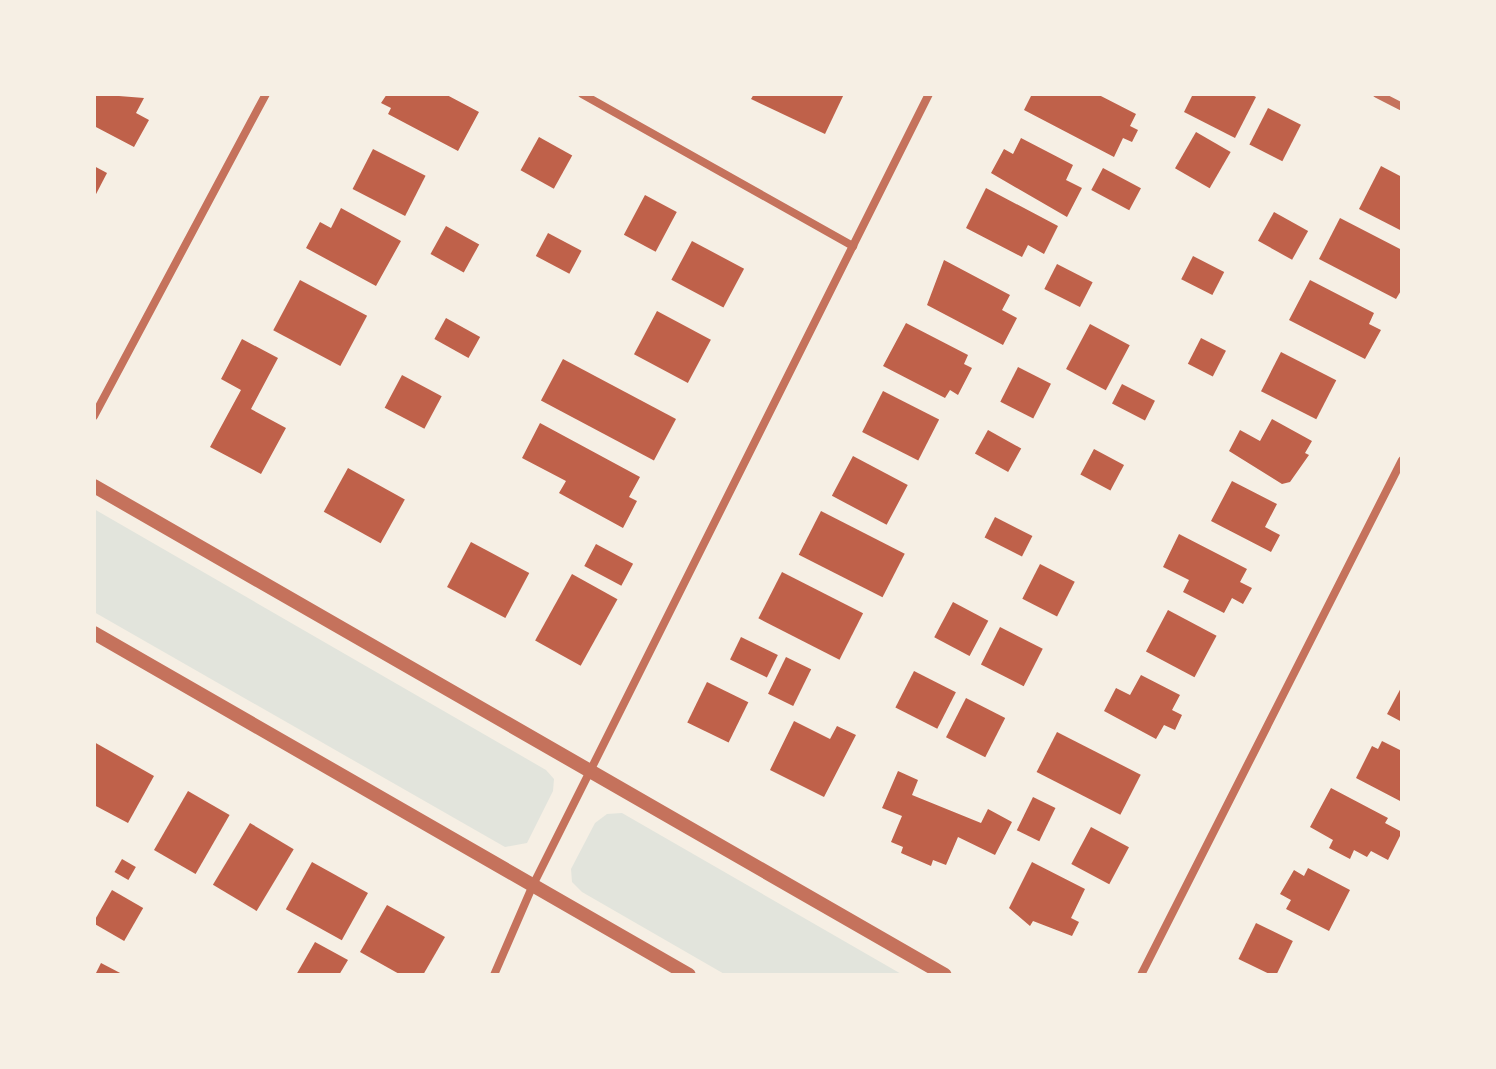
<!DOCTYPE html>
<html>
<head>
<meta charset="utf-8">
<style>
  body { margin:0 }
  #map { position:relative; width:1496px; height:1069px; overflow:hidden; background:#f6efe4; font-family:"Source Serif 4",serif }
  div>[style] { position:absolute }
  .green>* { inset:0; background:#e2e4dc }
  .building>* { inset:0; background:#bf614a; transform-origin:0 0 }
  .minor>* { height:8px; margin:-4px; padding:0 4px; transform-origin:4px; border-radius:4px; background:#c5725c }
  .tertiary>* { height:14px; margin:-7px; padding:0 7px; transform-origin:7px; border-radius:7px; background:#c5725c }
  span { translate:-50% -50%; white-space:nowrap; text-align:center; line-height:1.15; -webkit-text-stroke:8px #f6efe4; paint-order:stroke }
  .frame { position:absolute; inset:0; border:96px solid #f6efe4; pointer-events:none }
</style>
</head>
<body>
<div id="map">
  <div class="green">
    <div style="clip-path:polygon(94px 509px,546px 770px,554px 779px,553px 791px,527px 843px,505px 847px,94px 612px)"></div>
    <div style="clip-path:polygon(622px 813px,903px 975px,726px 975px,582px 892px,572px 882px,571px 869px,595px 823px,607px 814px)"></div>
  </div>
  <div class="building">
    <div style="clip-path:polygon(94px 94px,144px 98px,136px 113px,149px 120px,134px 147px,94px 126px)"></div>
    <div style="clip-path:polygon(387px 94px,445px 94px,479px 112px,458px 151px,388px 114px,391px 108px,381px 103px)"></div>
    <div style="clip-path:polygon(754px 94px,844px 94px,825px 134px,751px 99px)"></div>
    <div style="clip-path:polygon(1032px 94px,1097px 94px,1136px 114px,1130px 126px,1138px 130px,1132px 142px,1123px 138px,1114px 157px,1024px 110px)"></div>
    <div style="clip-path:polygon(1193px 94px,1250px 94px,1256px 97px,1235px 138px,1184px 112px)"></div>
    <div style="left:1268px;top:108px;width:37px;height:41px;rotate:27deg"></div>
    <div style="left:1196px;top:132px;width:40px;height:42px;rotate:30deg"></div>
    <div style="left:539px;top:137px;width:38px;height:38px;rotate:29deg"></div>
    <div style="clip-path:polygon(1021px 138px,1073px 165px,1066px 180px,1082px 188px,1067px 217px,991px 173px,1004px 149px,1013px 154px)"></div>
    <div style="left:373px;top:149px;width:59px;height:45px;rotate:27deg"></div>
    <div style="clip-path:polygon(94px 166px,107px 173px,94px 198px)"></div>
    <div style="clip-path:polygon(1381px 166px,1402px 177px,1402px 231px,1359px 209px)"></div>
    <div style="left:1103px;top:168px;width:43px;height:25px;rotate:28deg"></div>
    <div style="clip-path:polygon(986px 188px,1058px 226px,1044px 254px,1028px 245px,1022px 257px,966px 228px)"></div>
    <div style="left:645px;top:195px;width:36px;height:45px;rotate:28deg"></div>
    <div style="clip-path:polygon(341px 208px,401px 241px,376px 286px,306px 248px,320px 222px,331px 228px)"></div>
    <div style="left:1274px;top:212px;width:39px;height:33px;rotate:29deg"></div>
    <div style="clip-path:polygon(1340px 218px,1402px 250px,1402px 289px,1396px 299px,1319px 259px)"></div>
    <div style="left:446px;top:226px;width:38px;height:32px;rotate:29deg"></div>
    <div style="left:548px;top:233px;width:38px;height:26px;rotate:28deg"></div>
    <div style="left:692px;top:241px;width:59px;height:44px;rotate:28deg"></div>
    <div style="left:1193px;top:256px;width:35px;height:26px;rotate:27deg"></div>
    <div style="clip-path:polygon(944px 260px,1010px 295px,1002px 310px,1017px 318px,1003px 345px,927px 305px)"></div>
    <div style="left:1057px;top:264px;width:40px;height:28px;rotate:27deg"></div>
    <div style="left:300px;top:280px;width:76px;height:57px;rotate:28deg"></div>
    <div style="clip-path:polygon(1310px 280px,1374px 313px,1369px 324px,1381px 330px,1365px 359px,1289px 320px)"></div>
    <div style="left:657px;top:311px;width:61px;height:49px;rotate:28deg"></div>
    <div style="left:446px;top:318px;width:39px;height:24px;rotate:29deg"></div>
    <div style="clip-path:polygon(906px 323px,968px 355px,964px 364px,972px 368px,958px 395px,950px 390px,945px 398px,883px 366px)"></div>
    <div style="left:1090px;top:324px;width:45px;height:51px;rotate:28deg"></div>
    <div style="left:1201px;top:338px;width:28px;height:29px;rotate:27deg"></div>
    <div style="clip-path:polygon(242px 339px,278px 358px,251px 409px,286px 428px,261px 474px,210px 447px,241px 390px,221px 379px)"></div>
    <div style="left:1281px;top:352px;width:62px;height:44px;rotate:27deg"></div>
    <div style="left:563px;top:359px;width:128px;height:47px;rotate:28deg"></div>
    <div style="left:1018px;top:367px;width:37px;height:39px;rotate:27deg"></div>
    <div style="left:402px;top:375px;width:45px;height:37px;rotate:28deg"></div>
    <div style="left:1122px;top:384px;width:37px;height:22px;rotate:27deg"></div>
    <div style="left:883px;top:391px;width:63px;height:46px;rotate:27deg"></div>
    <div style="clip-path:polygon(1272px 419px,1312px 441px,1305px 453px,1309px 455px,1290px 482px,1282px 484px,1229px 451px,1240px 430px,1260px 441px)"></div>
    <div style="clip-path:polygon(540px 423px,640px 477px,629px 497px,637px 501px,623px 528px,559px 493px,566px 481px,522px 458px)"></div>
    <div style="left:988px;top:430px;width:38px;height:27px;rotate:29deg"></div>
    <div style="left:1094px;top:449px;width:34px;height:29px;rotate:28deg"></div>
    <div style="left:853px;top:456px;width:62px;height:45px;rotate:28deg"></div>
    <div style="left:348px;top:468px;width:65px;height:50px;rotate:29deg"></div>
    <div style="clip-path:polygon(1232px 481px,1277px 504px,1265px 527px,1280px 535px,1271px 552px,1211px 521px)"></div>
    <div style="left:821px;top:511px;width:94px;height:49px;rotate:27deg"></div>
    <div style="left:995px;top:517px;width:42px;height:23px;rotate:27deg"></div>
    <div style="clip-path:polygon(1179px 534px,1247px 569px,1240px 582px,1252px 588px,1243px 604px,1232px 598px,1224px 613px,1183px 592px,1189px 580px,1163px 567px)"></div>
    <div style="left:471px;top:542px;width:66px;height:51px;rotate:28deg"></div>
    <div style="left:596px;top:544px;width:42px;height:25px;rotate:28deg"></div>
    <div style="left:1040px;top:564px;width:39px;height:39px;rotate:27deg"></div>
    <div style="left:782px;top:572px;width:91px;height:52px;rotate:27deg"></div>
    <div style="left:572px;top:574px;width:52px;height:76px;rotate:29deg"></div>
    <div style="left:953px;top:602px;width:40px;height:40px;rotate:28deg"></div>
    <div style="left:1168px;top:610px;width:55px;height:47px;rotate:28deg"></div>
    <div style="left:1000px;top:627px;width:48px;height:42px;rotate:27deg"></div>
    <div style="left:741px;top:637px;width:41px;height:25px;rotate:26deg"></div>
    <div style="left:786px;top:657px;width:28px;height:41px;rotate:26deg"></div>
    <div style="left:914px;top:671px;width:47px;height:41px;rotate:27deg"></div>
    <div style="clip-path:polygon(1141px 675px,1180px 695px,1172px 710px,1182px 715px,1175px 730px,1164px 725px,1156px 739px,1104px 711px,1116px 688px,1130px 695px)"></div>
    <div style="left:707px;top:682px;width:46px;height:45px;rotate:26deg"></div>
    <div style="clip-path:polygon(1402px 686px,1402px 722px,1387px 714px)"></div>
    <div style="left:966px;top:698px;width:44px;height:44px;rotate:27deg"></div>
    <div style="clip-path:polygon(794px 721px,830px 739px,837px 726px,856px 735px,824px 797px,770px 770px)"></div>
    <div style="left:1057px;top:732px;width:94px;height:45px;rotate:27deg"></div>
    <div style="clip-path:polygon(1382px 741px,1402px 751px,1402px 802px,1356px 778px,1372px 746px,1378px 749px)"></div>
    <div style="clip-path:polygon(94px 742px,154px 776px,128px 823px,94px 805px)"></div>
    <div style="clip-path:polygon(898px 771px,918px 780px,912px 795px,981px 823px,988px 809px,1012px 822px,995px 855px,958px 837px,946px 865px,933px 860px,931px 866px,901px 853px,903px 847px,891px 842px,902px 816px,882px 808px)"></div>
    <div style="clip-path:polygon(1331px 788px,1388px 818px,1385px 823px,1402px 832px,1388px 860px,1371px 851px,1367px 857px,1354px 850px,1350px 859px,1329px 848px,1333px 840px,1310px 827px)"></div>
    <div style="left:188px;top:791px;width:48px;height:68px;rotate:30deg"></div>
    <div style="left:1033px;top:797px;width:25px;height:37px;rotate:26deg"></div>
    <div style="left:250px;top:823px;width:51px;height:72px;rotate:31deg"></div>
    <div style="left:1091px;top:827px;width:43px;height:42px;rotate:28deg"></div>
    <div style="left:122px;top:859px;width:16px;height:15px;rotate:30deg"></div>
    <div style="left:312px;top:862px;width:64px;height:54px;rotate:29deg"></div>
    <div style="clip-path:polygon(1032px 862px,1085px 889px,1071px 918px,1079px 922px,1072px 936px,1033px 921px,1030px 926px,1009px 908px)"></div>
    <div style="clip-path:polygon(1308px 868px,1350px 890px,1329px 931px,1286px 909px,1291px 900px,1280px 894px,1294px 870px,1304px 876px)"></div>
    <div style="left:112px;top:890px;width:36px;height:38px;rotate:30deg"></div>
    <div style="clip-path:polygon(387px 905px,445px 937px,423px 975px,401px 975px,360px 952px)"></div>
    <div style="left:1256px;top:923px;width:41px;height:40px;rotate:26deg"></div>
    <div style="clip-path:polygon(315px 942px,348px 960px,339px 975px,296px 975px)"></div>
    <div style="clip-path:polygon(101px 963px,124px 975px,95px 975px)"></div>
  </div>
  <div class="minor">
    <div style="left:582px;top:94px;width:311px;rotate:29.3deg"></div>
    <div style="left:1377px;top:94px;width:28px;rotate:27deg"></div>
    <div style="left:94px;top:416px;width:365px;rotate:-61.9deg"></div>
    <div style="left:494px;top:975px;width:98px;rotate:-66.6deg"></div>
    <div style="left:533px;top:885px;width:885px;rotate:-63.41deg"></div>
    <div style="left:1141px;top:975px;width:577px;rotate:-63.12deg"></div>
  </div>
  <div class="tertiary">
    <div style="left:94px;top:486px;width:981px;rotate:29.88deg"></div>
    <div style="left:94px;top:633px;width:686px;rotate:29.89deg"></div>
  </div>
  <div class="frame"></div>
</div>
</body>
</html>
